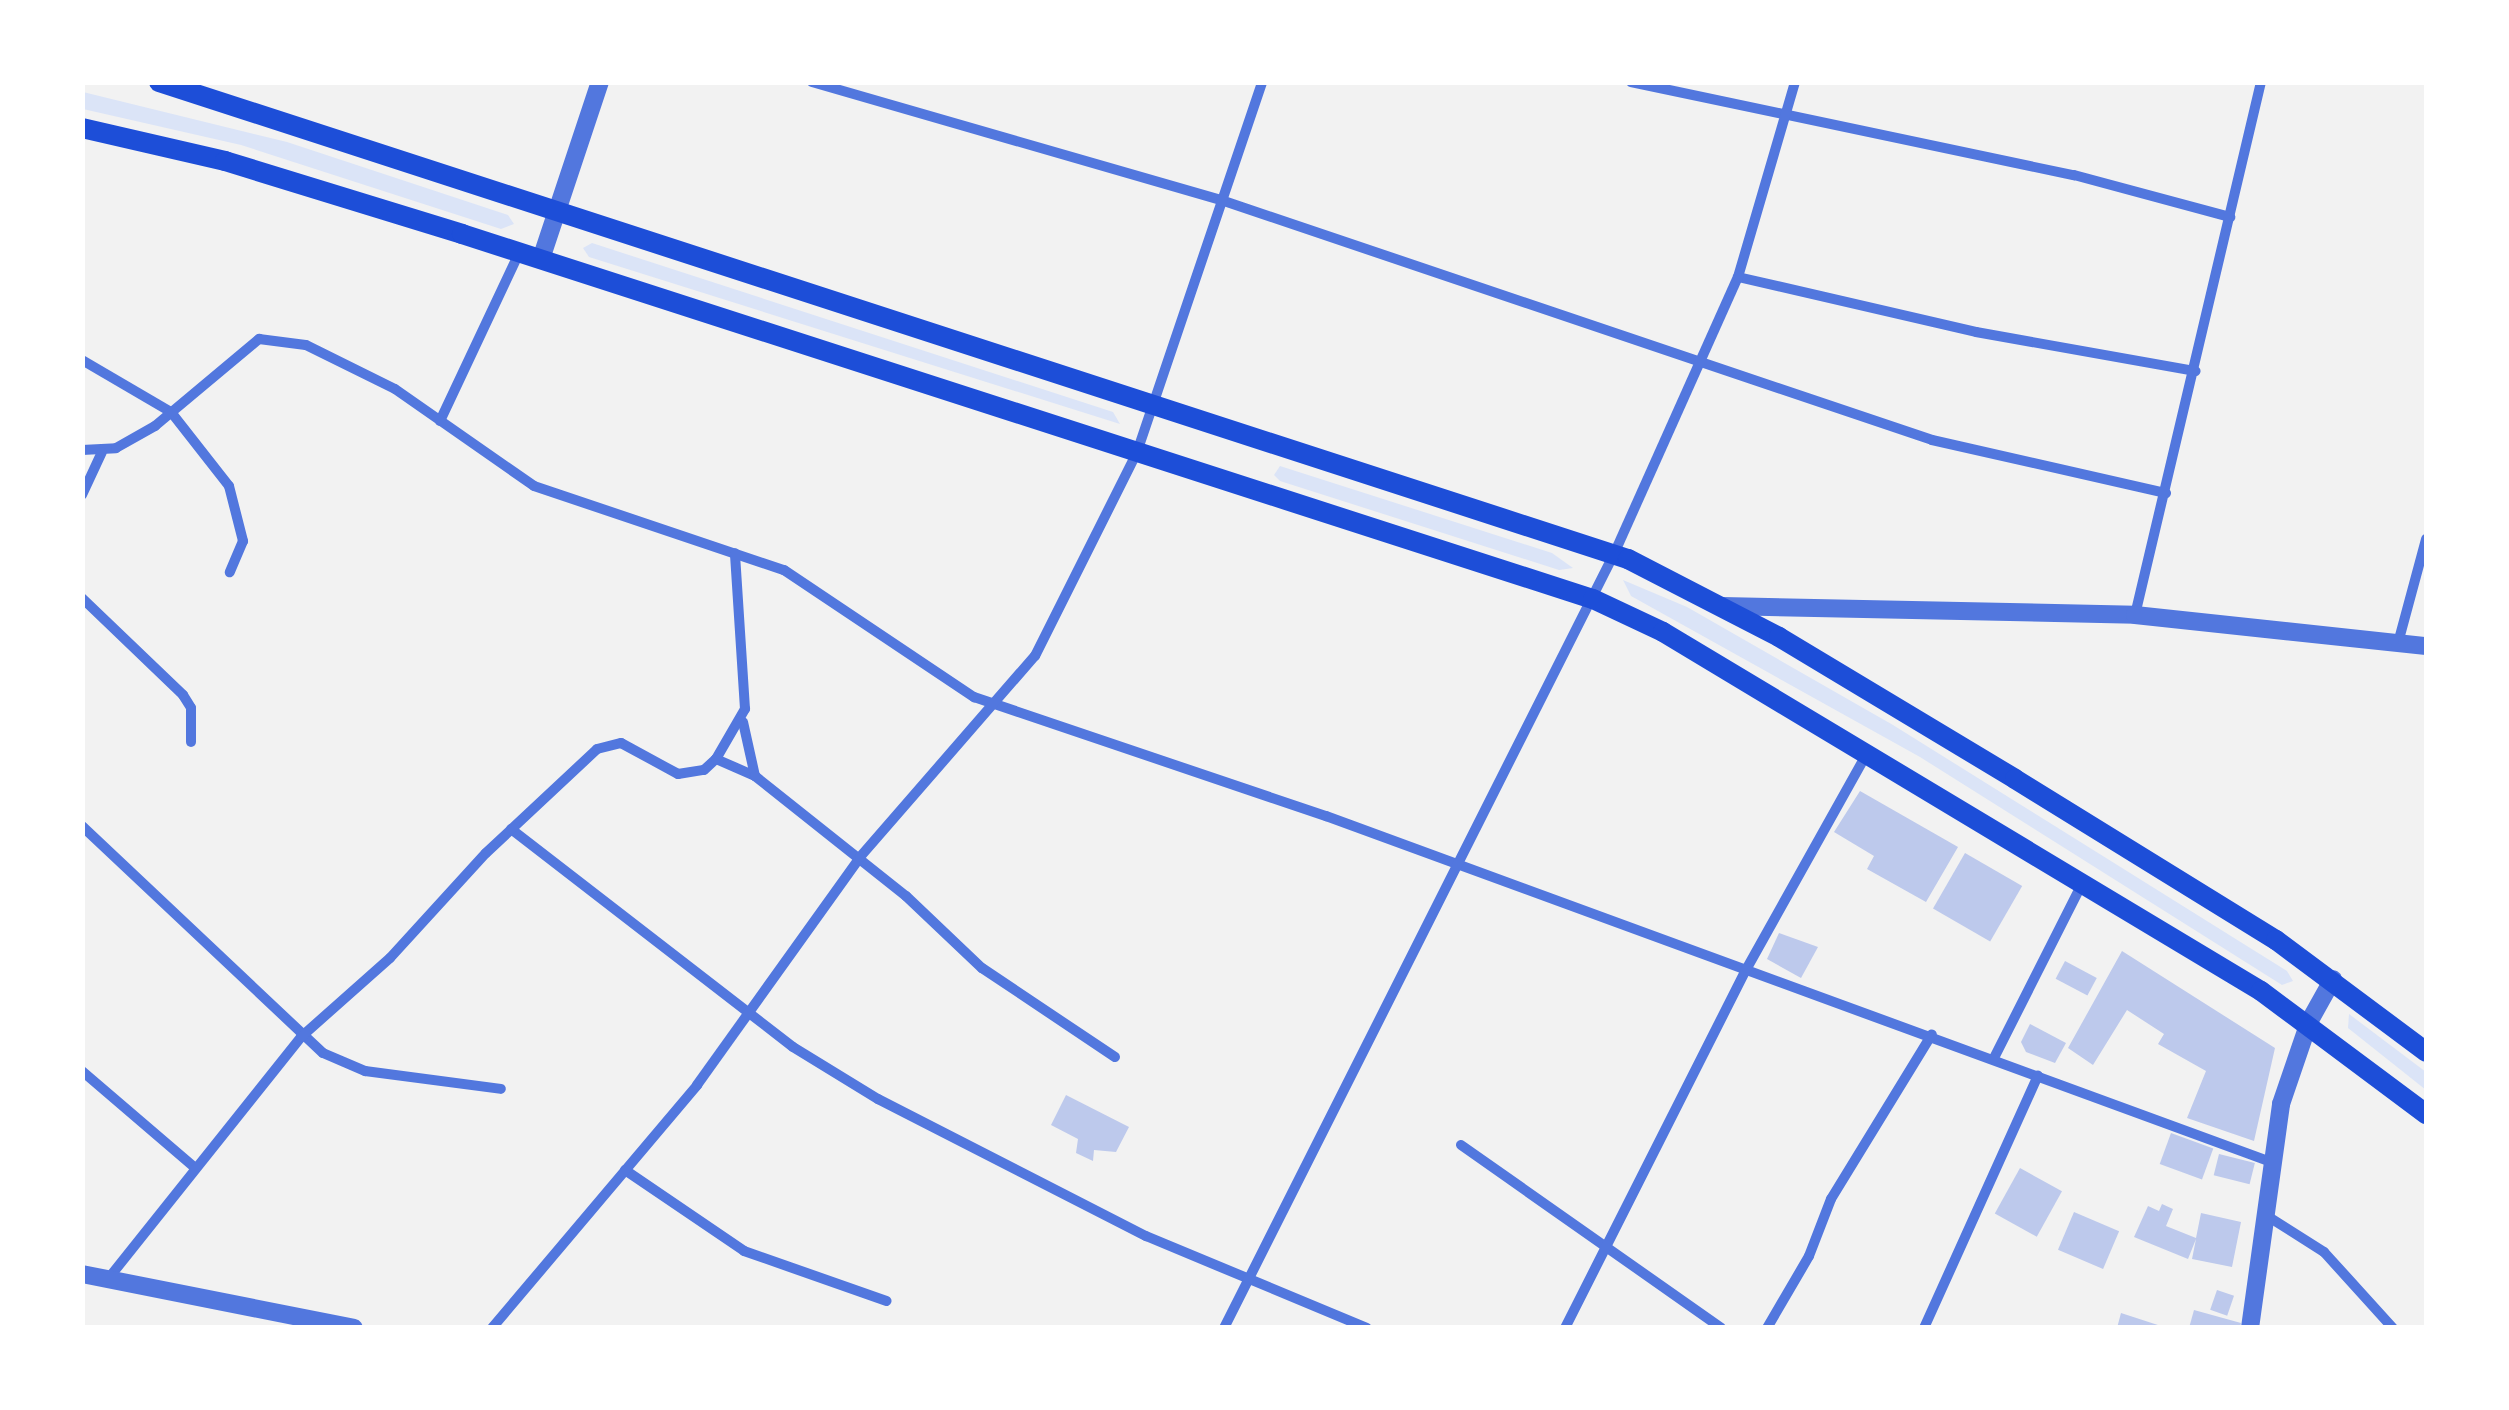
<!DOCTYPE html>
<html>
<head>
<meta charset="utf-8">
<style>
  body { margin:0 }
  #map { position:relative; width:2509px; height:1410px; overflow:hidden; background:#f2f2f2; font-family:"Varela Round",sans-serif }
  div>[style] { position:absolute }
  .green>* { inset:0; background:#dbe4f7 }
  .building>* { inset:0; background:#bdc9ec; transform-origin:0 0 }
  .minor>* { height:10px; margin:-5px; padding:0 5px; transform-origin:5px; border-radius:5px; background:#5277de }
  .tertiary>* { height:18px; margin:-9px; padding:0 9px; transform-origin:9px; border-radius:9px; background:#5277de }
  .secondary>* { height:20px; margin:-10px; padding:0 10px; transform-origin:10px; border-radius:10px; background:#1d4ed8 }
  span { translate:-50% -50%; white-space:nowrap; text-align:center; line-height:1.15; -webkit-text-stroke:10px #fff; paint-order:stroke }
  .frame { position:absolute; inset:0; border:85px solid #fff; pointer-events:none }
</style>
</head>
<body>
<div id="map">
  <div class="green">
    <div style="clip-path:polygon(83px 92px,287px 142px,508px 215px,514px 224px,501px 229px,241px 145px,83px 109px)"></div>
    <div style="clip-path:polygon(592px 243px,1113px 412px,1120px 424px,589px 257px,583px 248px)"></div>
    <div style="clip-path:polygon(1280px 466px,1552px 553px,1573px 568px,1559px 570px,1280px 481px,1274px 475px)"></div>
    <div style="clip-path:polygon(1623px 580px,1687px 607px,1893px 725px,2287px 971px,2293px 981px,2282px 985px,1920px 757px,1631px 596px)"></div>
    <div style="clip-path:polygon(2349px 1014px,2426px 1072px,2426px 1090px,2348px 1028px)"></div>
  </div>
  <div class="building">
    <div style="clip-path:polygon(1860px 791px,1958px 847px,1926px 902px,1867px 869px,1874px 856px,1834px 832px)"></div>
    <div style="left:1965px;top:853px;width:66px;height:64px;rotate:30deg"></div>
    <div style="clip-path:polygon(1779px 933px,1818px 947px,1801px 978px,1767px 959px)"></div>
    <div style="clip-path:polygon(2122px 951px,2275px 1048px,2254px 1141px,2187px 1118px,2206px 1071px,2158px 1044px,2164px 1034px,2127px 1010px,2093px 1065px,2068px 1048px)"></div>
    <div style="left:2065px;top:961px;width:36px;height:20px;rotate:28deg"></div>
    <div style="clip-path:polygon(2030px 1024px,2066px 1043px,2055px 1063px,2026px 1052px,2021px 1042px)"></div>
    <div style="clip-path:polygon(1066px 1095px,1129px 1127px,1116px 1152px,1094px 1150px,1093px 1161px,1076px 1153px,1078px 1139px,1051px 1125px)"></div>
    <div style="left:2171px;top:1133px;width:45px;height:33px;rotate:20deg"></div>
    <div style="left:2219px;top:1154px;width:37px;height:22px;rotate:14deg"></div>
    <div style="left:2020px;top:1168px;width:48px;height:52px;rotate:29deg"></div>
    <div style="clip-path:polygon(2162px 1204px,2173px 1209px,2166px 1226px,2196px 1238px,2201px 1213px,2241px 1222px,2232px 1267px,2192px 1259px,2196px 1239px,2188px 1259px,2134px 1237px,2148px 1206px,2159px 1211px)"></div>
    <div style="left:2074px;top:1212px;width:49px;height:41px;rotate:23deg"></div>
    <div style="left:2217px;top:1290px;width:18px;height:21px;rotate:19deg"></div>
    <div style="clip-path:polygon(2194px 1310px,2241px 1323px,2240px 1328px,2189px 1328px)"></div>
    <div style="clip-path:polygon(2121px 1313px,2164px 1327px,2164px 1328px,2117px 1328px)"></div>
  </div>
  <div class="minor">
    <div style="left:812px;top:82px;width:426px;rotate:16.1deg"></div>
    <div style="left:1221px;top:200px;width:750px;rotate:18.65deg"></div>
    <div style="left:1932px;top:440px;width:240px;rotate:12.8deg"></div>
    <div style="left:1631px;top:82px;width:453px;rotate:11.9deg"></div>
    <div style="left:2074px;top:175px;width:162px;rotate:15.1deg"></div>
    <div style="left:1738px;top:277px;width:244px;rotate:13deg"></div>
    <div style="left:1976px;top:332px;width:223px;rotate:10.1deg"></div>
    <div style="left:82px;top:360px;width:103px;rotate:30.3deg"></div>
    <div style="left:171px;top:412px;width:94px;rotate:51.9deg"></div>
    <div style="left:229px;top:486px;width:57px;rotate:75.7deg"></div>
    <div style="left:243px;top:541px;width:34px;rotate:113deg"></div>
    <div style="left:440px;top:421px;width:186px;rotate:-64.8deg"></div>
    <div style="left:82px;top:450px;width:34px;rotate:-3deg"></div>
    <div style="left:116px;top:448px;width:45px;rotate:-29.4deg"></div>
    <div style="left:155px;top:426px;width:136px;rotate:-39.9deg"></div>
    <div style="left:259px;top:339px;width:47px;rotate:7.3deg"></div>
    <div style="left:306px;top:345px;width:99px;rotate:26.3deg"></div>
    <div style="left:395px;top:389px;width:169px;rotate:34.9deg"></div>
    <div style="left:534px;top:486px;width:264px;rotate:18.6deg"></div>
    <div style="left:784px;top:570px;width:229px;rotate:33.8deg"></div>
    <div style="left:974px;top:697px;width:372px;rotate:18.7deg"></div>
    <div style="left:1326px;top:816px;width:1006px;rotate:20.11deg"></div>
    <div style="left:82px;top:495px;width:47px;rotate:-65.1deg"></div>
    <div style="left:82px;top:598px;width:140px;rotate:43.8deg"></div>
    <div style="left:183px;top:695px;width:15px;rotate:58deg"></div>
    <div style="left:191px;top:708px;width:34px;rotate:90deg"></div>
    <div style="left:2135px;top:615px;width:548px;rotate:-76.7deg"></div>
    <div style="left:2398px;top:643px;width:108px;rotate:-74.9deg"></div>
    <div style="left:716px;top:759px;width:43px;rotate:23.6deg"></div>
    <div style="left:755px;top:776px;width:55px;rotate:-102.5deg"></div>
    <div style="left:755px;top:776px;width:193px;rotate:38.5deg"></div>
    <div style="left:906px;top:896px;width:105px;rotate:43.5deg"></div>
    <div style="left:982px;top:968px;width:160px;rotate:33.8deg"></div>
    <div style="left:82px;top:826px;width:331px;rotate:43.3deg"></div>
    <div style="left:323px;top:1053px;width:46px;rotate:23.2deg"></div>
    <div style="left:365px;top:1071px;width:137px;rotate:7.5deg"></div>
    <div style="left:511px;top:829px;width:356px;rotate:37.7deg"></div>
    <div style="left:793px;top:1047px;width:100px;rotate:31.5deg"></div>
    <div style="left:878px;top:1099px;width:301px;rotate:27.1deg"></div>
    <div style="left:1146px;top:1236px;width:239px;rotate:22.6deg"></div>
    <div style="left:1994px;top:1058px;width:195px;rotate:-63.2deg"></div>
    <div style="left:82px;top:1071px;width:148px;rotate:40.6deg"></div>
    <div style="left:1461px;top:1145px;width:318px;rotate:35.1deg"></div>
    <div style="left:625px;top:1170px;width:144px;rotate:34.2deg"></div>
    <div style="left:744px;top:1251px;width:151px;rotate:19.3deg"></div>
    <div style="left:2264px;top:1214px;width:71px;rotate:32.3deg"></div>
    <div style="left:2324px;top:1252px;width:103px;rotate:47.8deg"></div>
    <div style="left:108px;top:1279px;width:310px;rotate:-51.4deg"></div>
    <div style="left:301px;top:1037px;width:119px;rotate:-41.6deg"></div>
    <div style="left:390px;top:958px;width:142px;rotate:-47.6deg"></div>
    <div style="left:486px;top:853px;width:152px;rotate:-43.1deg"></div>
    <div style="left:597px;top:749px;width:25px;rotate:-14deg"></div>
    <div style="left:621px;top:743px;width:65px;rotate:28.5deg"></div>
    <div style="left:678px;top:774px;width:26px;rotate:-9deg"></div>
    <div style="left:704px;top:770px;width:16px;rotate:-43deg"></div>
    <div style="left:716px;top:759px;width:58px;rotate:-59.9deg"></div>
    <div style="left:745px;top:709px;width:156px;rotate:-93.7deg"></div>
    <div style="left:492px;top:1328px;width:318px;rotate:-49.8deg"></div>
    <div style="left:697px;top:1085px;width:280px;rotate:-54.4deg"></div>
    <div style="left:860px;top:857px;width:267px;rotate:-49deg"></div>
    <div style="left:1035px;top:656px;width:228px;rotate:-63.4deg"></div>
    <div style="left:1137px;top:452px;width:391px;rotate:-71.3deg"></div>
    <div style="left:1224px;top:1328px;width:867px;rotate:-63.26deg"></div>
    <div style="left:1614px;top:554px;width:303px;rotate:-65.9deg"></div>
    <div style="left:1738px;top:277px;width:203px;rotate:-73.7deg"></div>
    <div style="left:1565px;top:1328px;width:403px;rotate:-63.2deg"></div>
    <div style="left:1747px;top:968px;width:244px;rotate:-60.8deg"></div>
    <div style="left:1767px;top:1328px;width:83px;rotate:-59.7deg"></div>
    <div style="left:1809px;top:1256px;width:61px;rotate:-68.9deg"></div>
    <div style="left:1831px;top:1199px;width:193px;rotate:-58.5deg"></div>
    <div style="left:1924px;top:1328px;width:277px;rotate:-65.7deg"></div>
  </div>
  <div class="tertiary">
    <div style="left:541px;top:259px;width:187px;rotate:-71.6deg"></div>
    <div style="left:1722px;top:606px;width:413px;rotate:1.2deg"></div>
    <div style="left:2135px;top:615px;width:293px;rotate:6.1deg"></div>
    <div style="left:82px;top:1274px;width:277px;rotate:11.2deg"></div>
    <div style="left:2250px;top:1328px;width:226px;rotate:-82.1deg"></div>
    <div style="left:2281px;top:1104px;width:87px;rotate:-71.1deg"></div>
    <div style="left:2309px;top:1022px;width:49px;rotate:-60.8deg"></div>
  </div>
  <div class="secondary">
    <div style="left:159px;top:82px;width:1545px;rotate:17.99deg"></div>
    <div style="left:1628px;top:559px;width:170px;rotate:27.3deg"></div>
    <div style="left:1779px;top:637px;width:275px;rotate:31deg"></div>
    <div style="left:2015px;top:779px;width:307px;rotate:31.7deg"></div>
    <div style="left:2276px;top:940px;width:187px;rotate:36.7deg"></div>
    <div style="left:82px;top:128px;width:147px;rotate:13deg"></div>
    <div style="left:225px;top:161px;width:248px;rotate:17.1deg"></div>
    <div style="left:462px;top:234px;width:1188px;rotate:17.89deg"></div>
    <div style="left:1593px;top:599px;width:77px;rotate:25.2deg"></div>
    <div style="left:1663px;top:632px;width:697px;rotate:30.98deg"></div>
    <div style="left:2261px;top:991px;width:206px;rotate:36.7deg"></div>
  </div>
  <div class="frame"></div>
</div>
</body>
</html>
